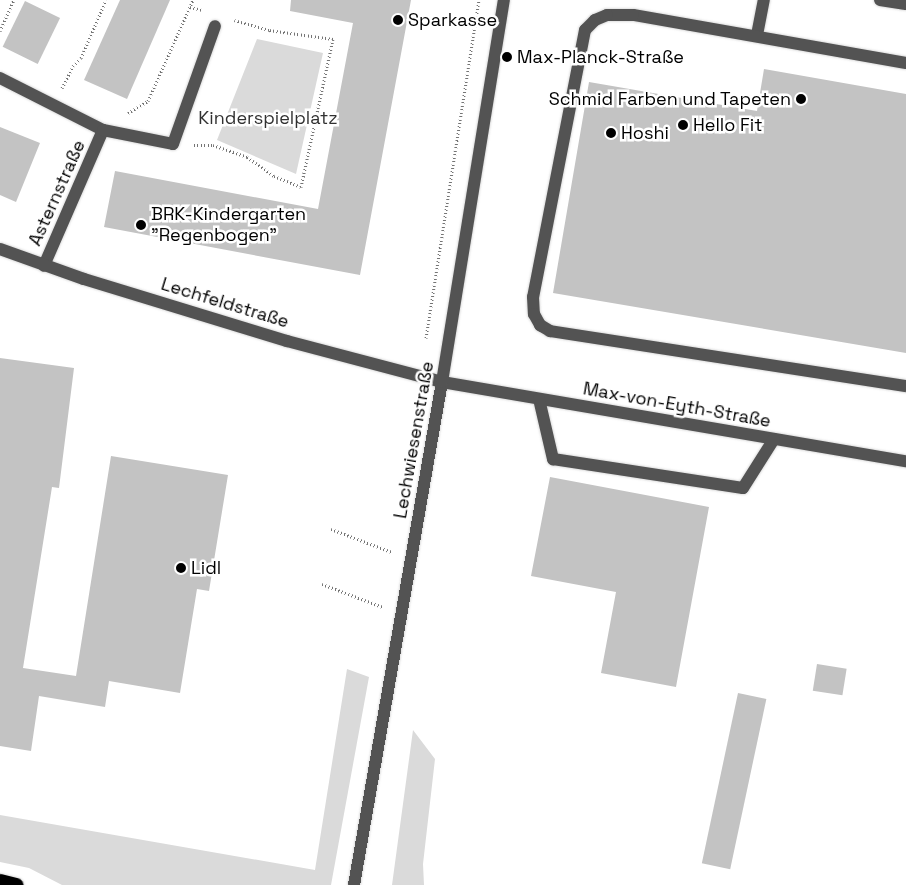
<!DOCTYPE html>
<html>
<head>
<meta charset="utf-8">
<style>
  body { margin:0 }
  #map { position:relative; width:906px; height:885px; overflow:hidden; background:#fff; font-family:"Space Grotesk",sans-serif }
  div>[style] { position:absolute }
  .green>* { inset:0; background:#dadada }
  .building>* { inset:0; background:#c3c3c3; transform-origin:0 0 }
  .path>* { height:3px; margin-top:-1.5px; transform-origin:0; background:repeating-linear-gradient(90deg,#757575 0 1px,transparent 0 3.5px) }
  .roads { filter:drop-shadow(0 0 1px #dbdbdb) drop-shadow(0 0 1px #dbdbdb) }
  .minor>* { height:12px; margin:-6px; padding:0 6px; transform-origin:6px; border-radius:6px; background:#535353 }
  .highway>* { height:15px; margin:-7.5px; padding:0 7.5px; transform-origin:7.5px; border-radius:7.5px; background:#000 }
  .dots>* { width:14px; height:14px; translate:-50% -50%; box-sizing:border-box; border:2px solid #fff; border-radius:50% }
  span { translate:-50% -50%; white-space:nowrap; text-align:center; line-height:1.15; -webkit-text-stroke:5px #fff; paint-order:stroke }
  .poi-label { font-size:18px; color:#000 }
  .left { translate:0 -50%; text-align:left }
  .right { translate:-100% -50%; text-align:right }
  .park-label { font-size:18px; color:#313131 }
  .street-label { font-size:18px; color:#000 }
</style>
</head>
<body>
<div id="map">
  <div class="green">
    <div style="clip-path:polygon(257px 39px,323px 53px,296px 174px,217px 140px)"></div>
    <div style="clip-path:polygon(347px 669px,369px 677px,331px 885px,62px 885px,29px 868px,0 862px,0 815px,315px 870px)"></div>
    <div style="clip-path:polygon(413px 730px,435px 759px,423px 864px,424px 885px,392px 885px)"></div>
  </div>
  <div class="building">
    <div style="clip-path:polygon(120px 0,170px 0,127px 99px,84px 80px)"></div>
    <div style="clip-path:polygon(291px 0,411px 0,360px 275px,104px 227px,115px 171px,318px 209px,353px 23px,290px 11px)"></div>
    <div style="left:25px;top:1px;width:39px;height:51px;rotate:26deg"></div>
    <div style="clip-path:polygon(764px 69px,906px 94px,906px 353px,553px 293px,589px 82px,757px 111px)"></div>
    <div style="clip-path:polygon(0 127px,40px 143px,16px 202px,0 195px)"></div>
    <div style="clip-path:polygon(0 358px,74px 368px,59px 488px,52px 487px,23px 668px,76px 676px,111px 456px,228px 475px,209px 591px,197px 589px,180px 693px,109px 681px,105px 707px,39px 696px,31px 751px,0 746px)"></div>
    <div style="clip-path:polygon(550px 477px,709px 507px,676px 687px,601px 673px,616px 592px,531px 576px)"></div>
    <div style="left:817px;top:664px;width:30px;height:27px;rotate:9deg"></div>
    <div style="left:738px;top:693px;width:29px;height:174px;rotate:12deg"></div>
  </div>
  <div class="path">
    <div style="left:190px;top:7px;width:12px;rotate:14deg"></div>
    <div style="left:0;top:31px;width:34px;rotate:-66deg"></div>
    <div style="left:62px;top:88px;width:25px;rotate:-63deg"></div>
    <div style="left:73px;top:66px;width:11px;rotate:-45deg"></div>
    <div style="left:81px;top:58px;width:63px;rotate:-66.7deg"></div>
    <div style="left:128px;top:113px;width:23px;rotate:-31deg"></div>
    <div style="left:148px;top:101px;width:111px;rotate:-66deg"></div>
    <div style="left:194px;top:145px;width:19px"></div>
    <div style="left:213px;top:145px;width:36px;rotate:19deg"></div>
    <div style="left:247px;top:157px;width:33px;rotate:35deg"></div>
    <div style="left:274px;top:176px;width:29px;rotate:22deg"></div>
    <div style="left:301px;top:187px;width:151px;rotate:-77.8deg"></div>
    <div style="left:333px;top:39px;width:65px;rotate:-172deg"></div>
    <div style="left:269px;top:30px;width:36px;rotate:-164deg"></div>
    <div style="left:426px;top:338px;width:342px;rotate:-81.1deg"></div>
    <div style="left:331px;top:529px;width:65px;rotate:20.7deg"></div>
    <div style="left:322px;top:584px;width:65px;rotate:20.7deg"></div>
  </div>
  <div class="roads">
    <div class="minor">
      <div style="left:880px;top:0;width:26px;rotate:9deg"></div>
      <div style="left:757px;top:35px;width:36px;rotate:-79deg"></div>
      <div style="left:906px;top:63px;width:277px;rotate:-170deg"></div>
      <div style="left:633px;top:15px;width:26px;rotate:180deg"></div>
      <div style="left:607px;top:15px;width:13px;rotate:157deg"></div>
      <div style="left:595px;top:20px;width:14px;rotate:135deg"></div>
      <div style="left:585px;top:30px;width:272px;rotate:101deg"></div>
      <div style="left:533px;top:297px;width:17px;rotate:87deg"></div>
      <div style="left:534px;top:314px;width:13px;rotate:61deg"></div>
      <div style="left:540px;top:325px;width:12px;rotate:31deg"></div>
      <div style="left:550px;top:331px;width:360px;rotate:8.8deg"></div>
      <div style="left:0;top:78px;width:115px;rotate:26.8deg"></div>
      <div style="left:103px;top:130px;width:148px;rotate:113.5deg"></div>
      <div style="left:103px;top:130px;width:71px;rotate:11.3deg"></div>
      <div style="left:173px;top:144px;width:125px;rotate:-70.4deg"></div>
      <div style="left:0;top:249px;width:89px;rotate:19.7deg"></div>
      <div style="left:84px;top:279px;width:212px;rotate:17deg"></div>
      <div style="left:287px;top:341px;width:160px;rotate:14.8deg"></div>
      <div style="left:442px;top:382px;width:471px;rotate:9.7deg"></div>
      <div style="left:539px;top:399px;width:62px;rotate:76.9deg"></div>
      <div style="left:553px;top:459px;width:192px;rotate:8.7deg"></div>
      <div style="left:743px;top:488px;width:58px;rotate:-57.7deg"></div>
      <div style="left:354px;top:885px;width:511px;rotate:-80.08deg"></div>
      <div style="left:442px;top:382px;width:387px;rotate:-80.8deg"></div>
    </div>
    <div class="highway">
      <div style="left:0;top:881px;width:16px;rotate:14deg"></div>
    </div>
  </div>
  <div class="dots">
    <div style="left:398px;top:20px;background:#000"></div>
    <div style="left:507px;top:57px;background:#000"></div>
    <div style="left:801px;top:99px;background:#000"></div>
    <div style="left:683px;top:125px;background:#000"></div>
    <div style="left:611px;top:133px;background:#000"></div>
    <div style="left:141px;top:225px;background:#000"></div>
    <div style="left:181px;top:568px;background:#000"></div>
  </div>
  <div class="poi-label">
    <span class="left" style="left:408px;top:20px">Sparkasse</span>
    <span class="left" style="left:517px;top:57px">Max-Planck-Straße</span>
    <span class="right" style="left:791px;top:99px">Schmid Farben und Tapeten</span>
    <span class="left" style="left:693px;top:125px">Hello Fit</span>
    <span class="left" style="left:621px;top:133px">Hoshi</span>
    <span class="left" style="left:151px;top:225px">BRK-Kindergarten<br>"Regenbogen"</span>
    <span class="left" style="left:191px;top:568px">Lidl</span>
  </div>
  <div class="park-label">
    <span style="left:268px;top:118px">Kinderspielplatz</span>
  </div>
  <div class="street-label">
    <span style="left:57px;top:193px;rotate:-66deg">Asternstraße</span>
    <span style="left:225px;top:303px;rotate:17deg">Lechfeldstraße</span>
    <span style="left:677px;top:405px;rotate:10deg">Max-von-Eyth-Straße</span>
    <span style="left:414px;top:440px;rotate:-80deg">Lechwiesenstraße</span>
  </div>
</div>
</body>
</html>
